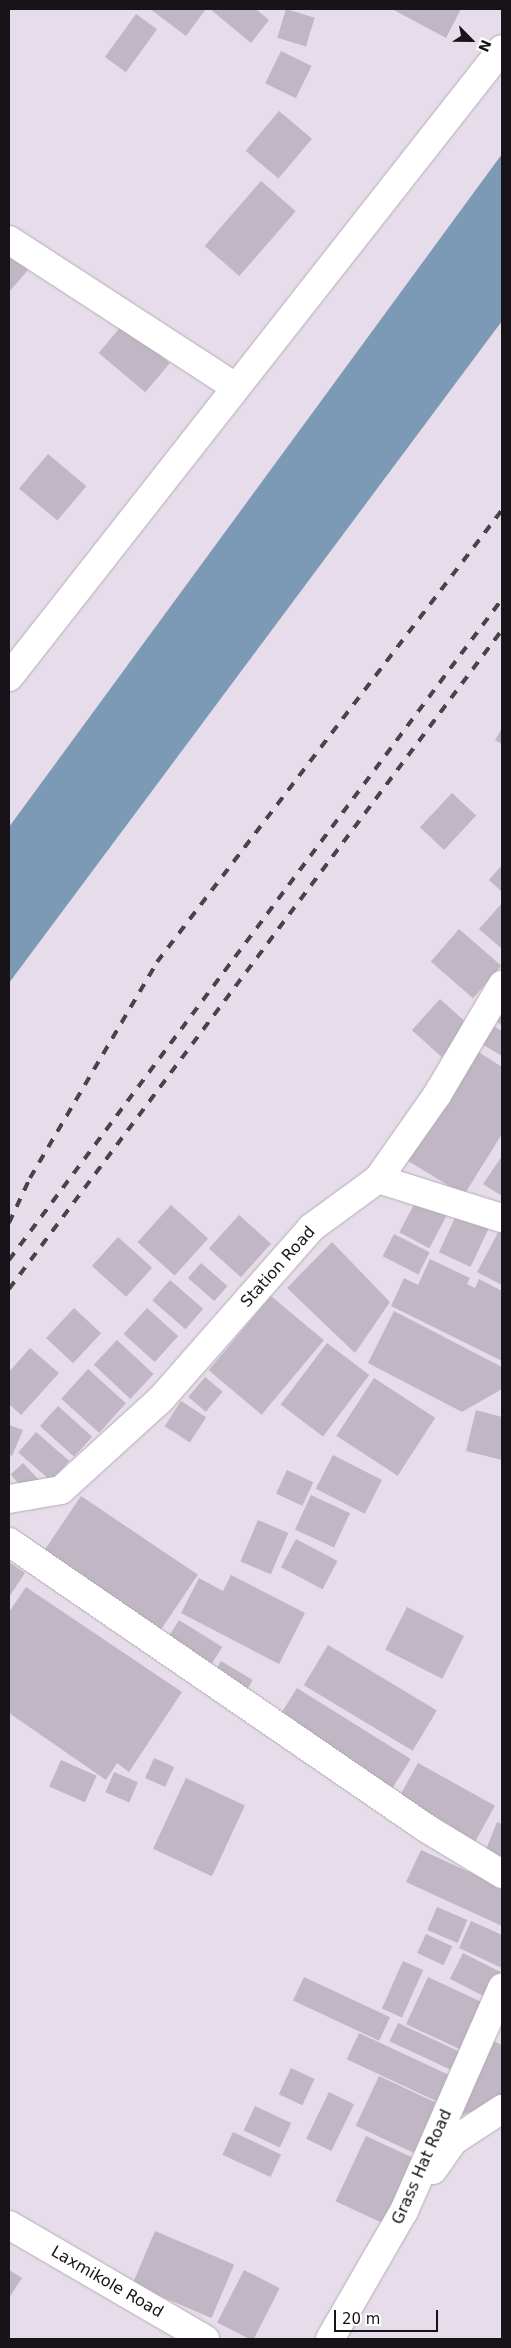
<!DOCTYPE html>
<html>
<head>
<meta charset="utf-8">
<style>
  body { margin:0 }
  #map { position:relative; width:511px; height:2348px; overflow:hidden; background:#e7dcea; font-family:"DejaVu Sans",sans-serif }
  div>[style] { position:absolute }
  .water>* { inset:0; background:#7c9ab5 }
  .building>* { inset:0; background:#c0b6c4; transform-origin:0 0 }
  .roads { filter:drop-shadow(0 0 1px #b5acb9) drop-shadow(0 0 1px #b5acb9) }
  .street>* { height:28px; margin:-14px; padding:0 14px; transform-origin:14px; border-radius:14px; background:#fff }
  .secondary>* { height:28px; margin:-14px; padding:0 14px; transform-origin:14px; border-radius:14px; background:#fff }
  .rail>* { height:4px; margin-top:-2px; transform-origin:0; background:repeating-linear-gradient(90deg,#484249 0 9px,transparent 0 18px) }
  span { translate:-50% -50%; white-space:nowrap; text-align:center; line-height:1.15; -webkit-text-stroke:4px #fff; paint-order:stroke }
  .street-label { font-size:16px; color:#171318 }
  .frame { position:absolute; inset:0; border:10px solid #171318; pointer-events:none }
  .north { position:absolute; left:446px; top:15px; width:50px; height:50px; -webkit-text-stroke:4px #fff; paint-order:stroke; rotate:113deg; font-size:14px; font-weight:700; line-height:20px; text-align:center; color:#171318 }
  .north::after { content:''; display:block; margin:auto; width:18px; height:22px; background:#171318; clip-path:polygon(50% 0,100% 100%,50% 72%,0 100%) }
  .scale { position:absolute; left:334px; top:2310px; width:104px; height:22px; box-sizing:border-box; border:2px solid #171318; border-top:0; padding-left:6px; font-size:15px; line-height:18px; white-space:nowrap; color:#171318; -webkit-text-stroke:4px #fff; paint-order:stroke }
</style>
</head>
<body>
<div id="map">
  <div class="water">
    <div style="clip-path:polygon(502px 154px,502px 321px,9px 983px,9px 827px)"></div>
  </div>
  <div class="building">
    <div style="clip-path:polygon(150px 9px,206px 9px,186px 36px)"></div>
    <div style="clip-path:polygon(210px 9px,256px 9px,269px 20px,251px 43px)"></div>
    <div style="left:286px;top:9px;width:30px;height:30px;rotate:17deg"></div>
    <div style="clip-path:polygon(392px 9px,461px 9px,446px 38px)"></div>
    <div style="left:136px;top:14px;width:26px;height:53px;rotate:36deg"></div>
    <div style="left:281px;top:51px;width:34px;height:36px;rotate:26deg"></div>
    <div style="left:279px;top:111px;width:43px;height:52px;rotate:40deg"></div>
    <div style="left:261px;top:181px;width:46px;height:86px;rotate:41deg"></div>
    <div style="clip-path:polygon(9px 254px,28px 270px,9px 292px)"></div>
    <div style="left:123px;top:324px;width:61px;height:38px;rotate:40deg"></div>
    <div style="left:48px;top:454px;width:50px;height:45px;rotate:40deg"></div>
    <div style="clip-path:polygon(502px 728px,502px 744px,495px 740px)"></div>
    <div style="left:452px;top:793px;width:33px;height:47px;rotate:43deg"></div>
    <div style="clip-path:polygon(502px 865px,502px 892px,489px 880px)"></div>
    <div style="clip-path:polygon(502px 903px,502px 947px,501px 948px,479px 929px)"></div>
    <div style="left:459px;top:929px;width:56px;height:43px;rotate:41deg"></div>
    <div style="left:440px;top:999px;width:40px;height:42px;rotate:42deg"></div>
    <div style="clip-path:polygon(502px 1011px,502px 1026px,496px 1021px)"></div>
    <div style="clip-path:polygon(492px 1025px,502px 1031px,502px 1056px,480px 1043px)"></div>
    <div style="clip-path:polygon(474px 1049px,502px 1067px,502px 1134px,464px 1195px,405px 1159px)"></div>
    <div style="clip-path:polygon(502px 1156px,502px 1196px,483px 1184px)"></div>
    <div style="left:418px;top:1197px;width:34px;height:40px;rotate:28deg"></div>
    <div style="left:171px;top:1205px;width:50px;height:50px;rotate:42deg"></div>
    <div style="left:460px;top:1207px;width:35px;height:50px;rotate:25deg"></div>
    <div style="left:239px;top:1215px;width:43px;height:45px;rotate:42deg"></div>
    <div style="clip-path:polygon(502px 1225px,502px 1285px,477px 1272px)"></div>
    <div style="left:394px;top:1234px;width:40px;height:25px;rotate:27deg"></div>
    <div style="left:118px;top:1237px;width:46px;height:39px;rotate:42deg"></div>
    <div style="clip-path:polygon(332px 1242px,390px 1302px,355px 1353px,287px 1288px)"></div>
    <div style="clip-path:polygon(430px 1259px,470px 1278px,467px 1284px,475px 1288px,479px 1279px,502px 1291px,502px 1361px,391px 1306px,404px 1278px,418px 1285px)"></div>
    <div style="left:201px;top:1263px;width:35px;height:20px;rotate:41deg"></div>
    <div style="left:170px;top:1280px;width:44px;height:27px;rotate:41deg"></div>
    <div style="left:271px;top:1296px;width:69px;height:97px;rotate:40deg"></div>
    <div style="left:74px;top:1308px;width:37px;height:41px;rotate:43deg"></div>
    <div style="left:147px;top:1308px;width:42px;height:35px;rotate:42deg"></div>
    <div style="clip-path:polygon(394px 1311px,502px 1367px,502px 1389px,462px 1412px,368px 1363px)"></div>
    <div style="left:117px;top:1340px;width:50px;height:34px;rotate:43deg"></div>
    <div style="left:327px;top:1343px;width:53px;height:77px;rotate:37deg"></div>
    <div style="clip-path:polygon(30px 1348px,59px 1373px,21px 1415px,9px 1404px,9px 1372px)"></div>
    <div style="left:88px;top:1369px;width:51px;height:40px;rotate:42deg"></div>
    <div style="left:205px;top:1377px;width:23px;height:26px;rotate:40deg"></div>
    <div style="left:374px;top:1378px;width:73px;height:69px;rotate:33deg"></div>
    <div style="left:181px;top:1401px;width:30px;height:30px;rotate:33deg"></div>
    <div style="left:58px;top:1406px;width:46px;height:27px;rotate:42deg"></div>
    <div style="clip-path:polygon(476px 1410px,502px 1417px,502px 1460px,466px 1451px)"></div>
    <div style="clip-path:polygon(9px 1425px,23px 1430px,12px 1456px,9px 1454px)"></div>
    <div style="left:36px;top:1432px;width:44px;height:27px;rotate:41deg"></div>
    <div style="left:333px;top:1455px;width:55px;height:38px;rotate:27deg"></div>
    <div style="left:23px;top:1463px;width:23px;height:17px;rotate:47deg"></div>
    <div style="left:287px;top:1470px;width:29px;height:26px;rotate:25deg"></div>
    <div style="left:311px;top:1495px;width:43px;height:38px;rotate:25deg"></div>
    <div style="left:81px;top:1496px;width:141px;height:72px;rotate:34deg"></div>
    <div style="left:258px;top:1520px;width:33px;height:45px;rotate:23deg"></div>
    <div style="left:296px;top:1539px;width:47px;height:32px;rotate:28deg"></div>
    <div style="clip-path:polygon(9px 1562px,25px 1573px,9px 1597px)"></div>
    <div style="clip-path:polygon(231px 1575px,305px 1613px,279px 1664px,181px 1613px,199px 1578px,223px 1591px)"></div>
    <div style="clip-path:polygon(26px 1587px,182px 1692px,129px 1772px,117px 1763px,106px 1780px,9px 1713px,9px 1612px)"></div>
    <div style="left:407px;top:1607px;width:64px;height:48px;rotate:27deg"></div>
    <div style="left:179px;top:1620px;width:51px;height:25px;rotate:32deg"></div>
    <div style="left:328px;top:1645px;width:127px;height:47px;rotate:31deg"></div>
    <div style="left:221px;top:1661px;width:37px;height:18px;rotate:31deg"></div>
    <div style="left:297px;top:1688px;width:134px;height:38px;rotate:32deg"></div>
    <div style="left:154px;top:1758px;width:22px;height:22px;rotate:24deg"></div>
    <div style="left:61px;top:1760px;width:39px;height:29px;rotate:24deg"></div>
    <div style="left:418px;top:1763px;width:88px;height:44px;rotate:29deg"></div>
    <div style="left:114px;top:1772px;width:26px;height:22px;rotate:23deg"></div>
    <div style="left:186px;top:1778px;width:65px;height:78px;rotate:25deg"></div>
    <div style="clip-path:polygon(497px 1822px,502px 1824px,502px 1864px,483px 1857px)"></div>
    <div style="clip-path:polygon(421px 1850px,502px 1887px,502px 1926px,406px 1882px)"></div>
    <div style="left:437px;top:1907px;width:33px;height:25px;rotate:23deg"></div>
    <div style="clip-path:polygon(471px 1921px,502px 1935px,502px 1968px,459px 1948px)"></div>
    <div style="left:426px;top:1934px;width:29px;height:21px;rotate:25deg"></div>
    <div style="left:463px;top:1953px;width:42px;height:29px;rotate:27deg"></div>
    <div style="left:403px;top:1961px;width:22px;height:52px;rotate:24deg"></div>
    <div style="left:304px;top:1977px;width:95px;height:26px;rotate:25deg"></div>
    <div style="left:428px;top:1977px;width:65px;height:52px;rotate:25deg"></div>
    <div style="left:398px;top:2023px;width:71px;height:20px;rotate:25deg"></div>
    <div style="left:359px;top:2033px;width:107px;height:29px;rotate:25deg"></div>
    <div style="clip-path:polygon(487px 2038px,502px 2045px,502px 2100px,457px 2117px)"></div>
    <div style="left:291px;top:2068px;width:26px;height:29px;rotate:25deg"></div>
    <div style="left:379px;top:2076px;width:72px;height:55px;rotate:25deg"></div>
    <div style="left:329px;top:2092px;width:28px;height:52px;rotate:26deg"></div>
    <div style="left:255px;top:2106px;width:40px;height:27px;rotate:25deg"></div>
    <div style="left:233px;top:2132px;width:53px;height:25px;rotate:25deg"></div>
    <div style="left:366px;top:2136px;width:57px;height:72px;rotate:25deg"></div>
    <div style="left:155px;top:2231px;width:86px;height:58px;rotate:23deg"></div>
    <div style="clip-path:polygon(9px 2270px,22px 2278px,9px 2298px)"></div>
    <div style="left:244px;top:2270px;width:40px;height:59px;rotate:27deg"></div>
  </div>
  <div class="roads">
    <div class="street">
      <div style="left:9px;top:240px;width:268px;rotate:33deg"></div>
      <div style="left:9px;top:677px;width:798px;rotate:-51.87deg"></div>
      <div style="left:378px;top:1179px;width:103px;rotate:-54.9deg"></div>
      <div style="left:437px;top:1095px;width:128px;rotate:-59.4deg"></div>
      <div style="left:9px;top:1542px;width:506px;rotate:34.44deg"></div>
      <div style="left:426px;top:1828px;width:89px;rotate:31.2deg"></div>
      <div style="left:433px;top:2170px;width:35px;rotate:-55deg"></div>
      <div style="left:453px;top:2141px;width:59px;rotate:-33.1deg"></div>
      <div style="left:9px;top:2225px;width:227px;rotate:30.2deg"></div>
      <div style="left:330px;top:2339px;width:148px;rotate:-60deg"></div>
      <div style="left:404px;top:2211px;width:244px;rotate:-66.3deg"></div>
    </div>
    <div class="secondary">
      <div style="left:9px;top:1499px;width:53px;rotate:-9.8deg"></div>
      <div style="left:61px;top:1490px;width:135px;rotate:-42.3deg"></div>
      <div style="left:161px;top:1399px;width:227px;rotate:-48.7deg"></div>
      <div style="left:311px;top:1228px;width:83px;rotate:-36.2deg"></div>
      <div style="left:378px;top:1179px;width:130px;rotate:17.5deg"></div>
    </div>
  </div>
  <div class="rail">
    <div style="left:9px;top:1223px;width:50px;rotate:-65deg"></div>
    <div style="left:30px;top:1178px;width:251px;rotate:-59.5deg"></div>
    <div style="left:157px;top:962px;width:569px;rotate:-52.65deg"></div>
    <div style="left:9px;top:1260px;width:825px;rotate:-53.28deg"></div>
    <div style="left:9px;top:1289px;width:823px;rotate:-53.2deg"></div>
  </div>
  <div class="street-label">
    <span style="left:278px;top:1267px;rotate:-48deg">Station Road</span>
    <span style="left:422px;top:2167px;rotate:-66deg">Grass Hat Road</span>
    <span style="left:107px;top:2282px;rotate:30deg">Laxmikole Road</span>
  </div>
  <div class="frame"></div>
  <div class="north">N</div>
  <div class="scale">20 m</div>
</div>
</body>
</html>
